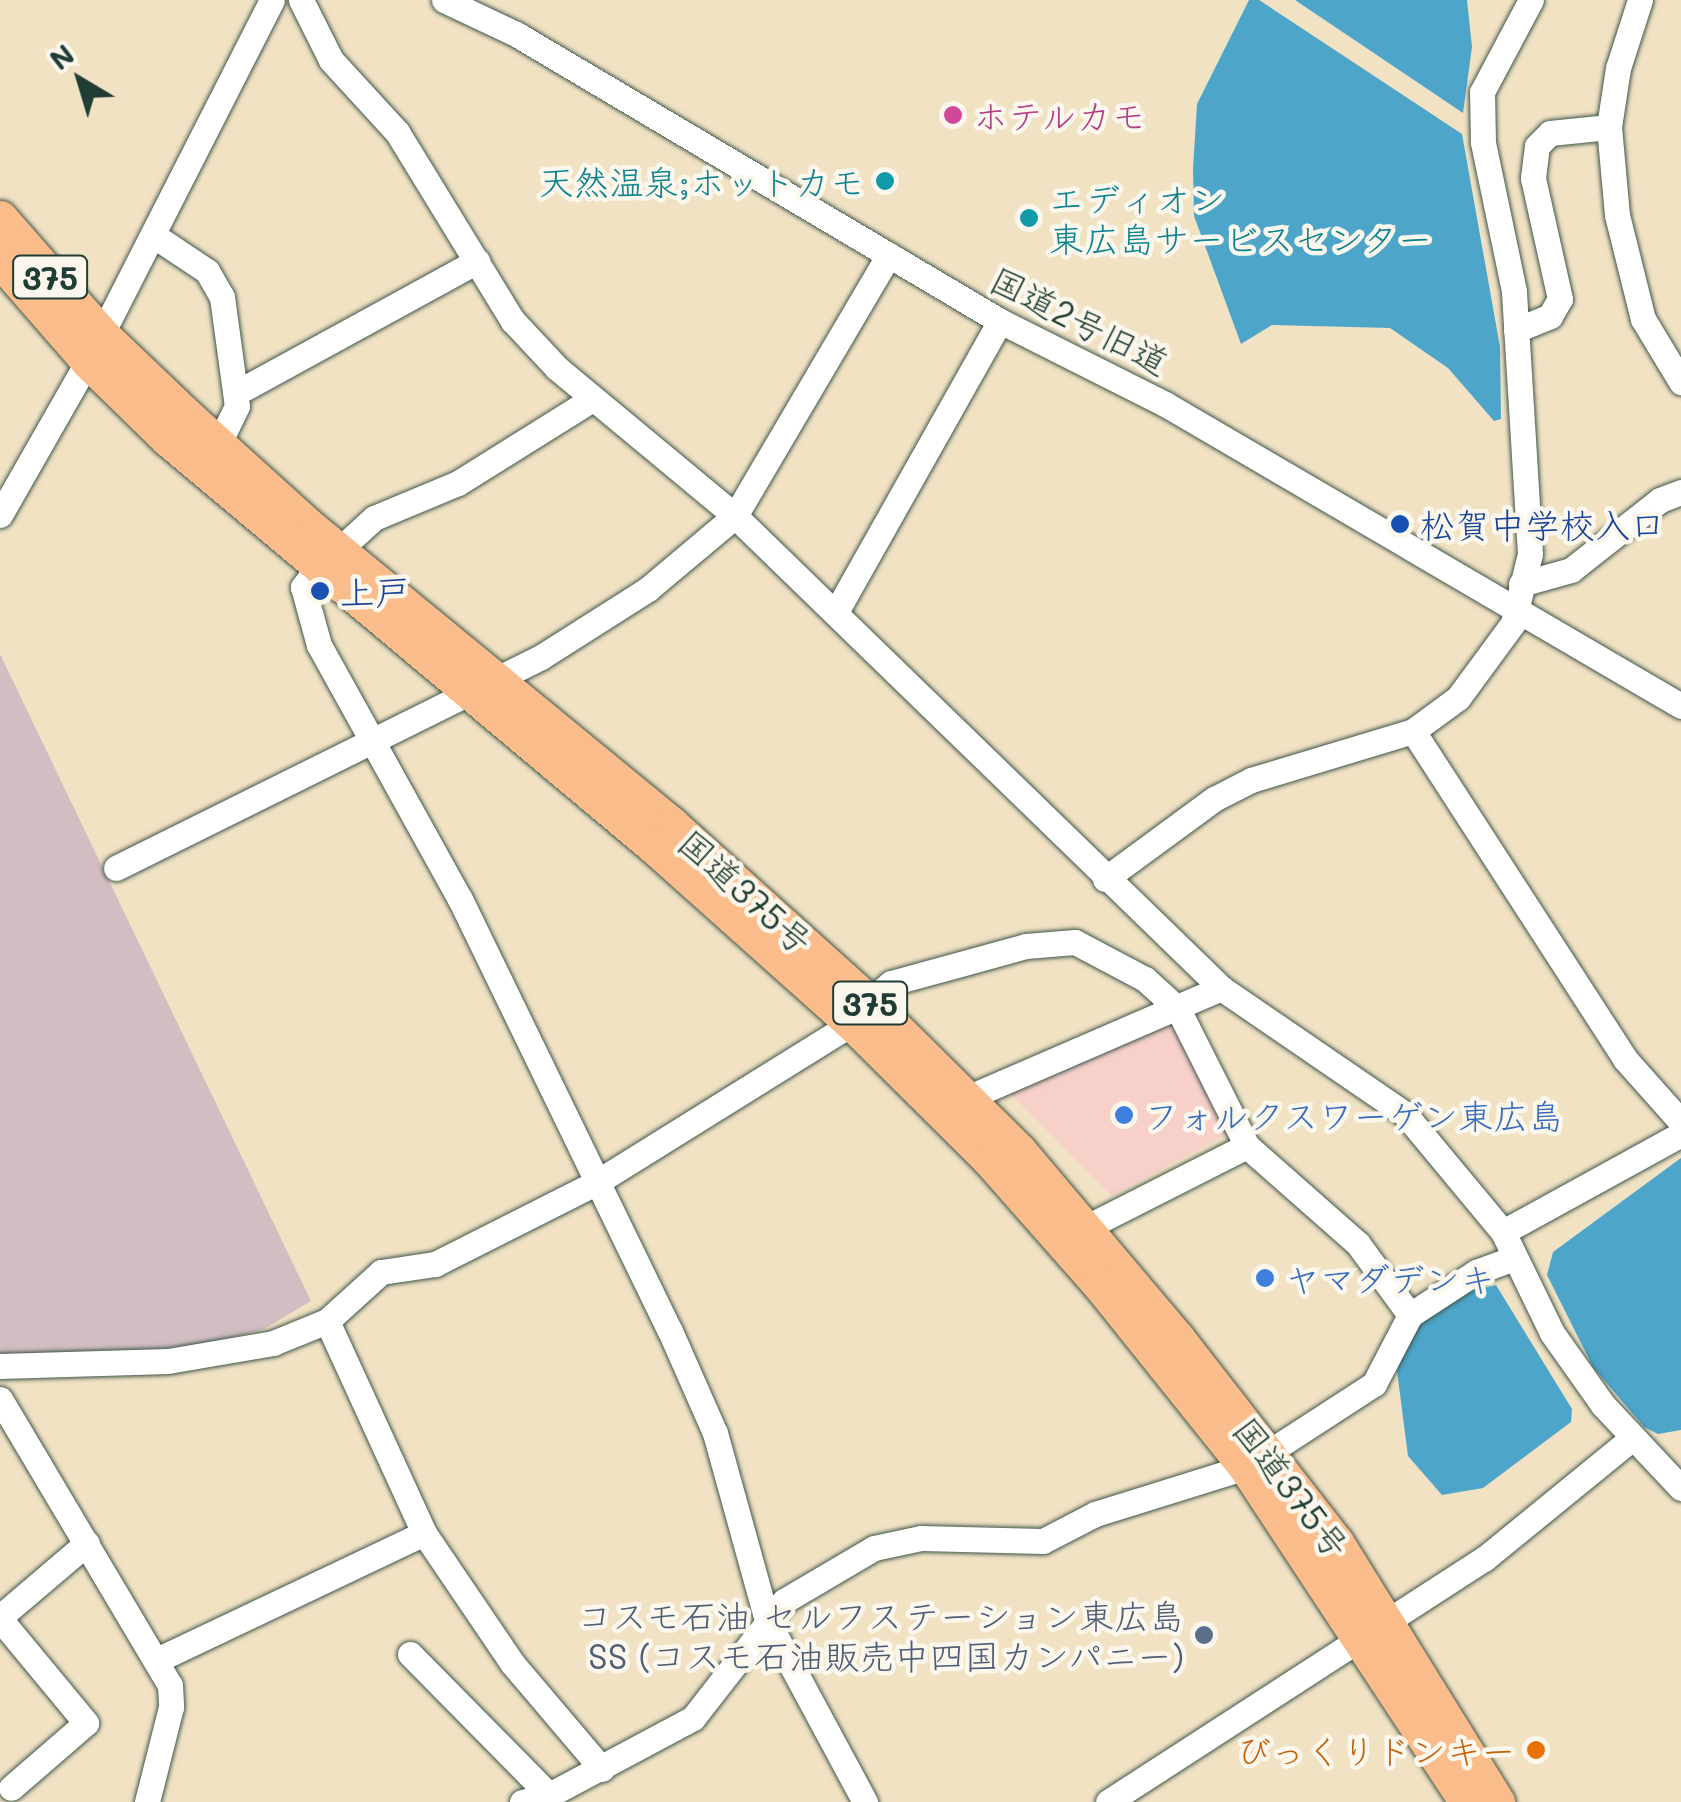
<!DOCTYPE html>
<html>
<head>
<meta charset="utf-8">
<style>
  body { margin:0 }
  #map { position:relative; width:1681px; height:1802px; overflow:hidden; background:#f1e2c4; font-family:Mali,"Klee One",sans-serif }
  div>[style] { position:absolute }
  .built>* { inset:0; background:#f7d0ca }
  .industrial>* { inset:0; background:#d2bec2 }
  .water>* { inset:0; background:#4da5ca }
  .roads { filter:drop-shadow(0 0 2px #3e564a) drop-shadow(0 0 2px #3e564a) }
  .minor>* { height:25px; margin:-12.5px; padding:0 12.5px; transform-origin:12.5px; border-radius:12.5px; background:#fff }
  .highway>* { height:35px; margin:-17.5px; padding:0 17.5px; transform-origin:17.5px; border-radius:17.5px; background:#fabc8b }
  .dots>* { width:28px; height:28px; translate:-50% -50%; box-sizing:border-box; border:5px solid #fbf7ec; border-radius:50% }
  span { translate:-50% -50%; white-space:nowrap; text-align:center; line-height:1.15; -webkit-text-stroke:9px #fbf7ec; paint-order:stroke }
  .shield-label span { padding:2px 8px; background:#fbf7ec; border:2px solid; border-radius:8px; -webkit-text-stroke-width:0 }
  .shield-label { font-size:32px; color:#1f3d34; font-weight:700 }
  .hotel-label { font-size:35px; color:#b23c85 }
  .left { translate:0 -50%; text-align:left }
  .culture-label { font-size:35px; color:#0d838f }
  .right { translate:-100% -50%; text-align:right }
  .street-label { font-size:35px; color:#1f3d34 }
  .transit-label { font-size:35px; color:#164399 }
  .shop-label { font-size:35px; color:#366cbe }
  .service-label { font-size:35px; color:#4e5e75 }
  .food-label { font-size:35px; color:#c56008 }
  .north { position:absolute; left:30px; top:30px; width:100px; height:100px; -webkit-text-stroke:8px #fbf7ec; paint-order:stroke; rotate:322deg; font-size:28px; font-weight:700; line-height:40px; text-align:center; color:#1f3d34 }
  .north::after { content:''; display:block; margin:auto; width:35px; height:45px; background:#1f3d34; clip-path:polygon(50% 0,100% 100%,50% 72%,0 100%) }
</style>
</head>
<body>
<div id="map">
  <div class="built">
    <div style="clip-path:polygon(1169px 1022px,1227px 1134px,1112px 1196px,1012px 1095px,1013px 1084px)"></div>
  </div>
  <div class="industrial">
    <div style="clip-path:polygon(0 654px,311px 1301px,264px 1329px,195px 1347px,0 1360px)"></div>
  </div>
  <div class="water">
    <div style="clip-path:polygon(1249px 0,1259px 0,1462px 134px,1500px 347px,1501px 419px,1494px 421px,1448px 368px,1390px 328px,1272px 325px,1241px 344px,1194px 216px,1193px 169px,1197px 104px)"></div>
    <div style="clip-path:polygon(1295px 0,1467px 0,1472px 47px,1463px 113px)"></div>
    <div style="clip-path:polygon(1681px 1158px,1681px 1430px,1658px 1434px,1644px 1427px,1593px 1367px,1547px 1275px,1553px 1252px)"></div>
    <div style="clip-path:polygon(1496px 1285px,1572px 1409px,1571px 1422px,1483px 1488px,1442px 1495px,1408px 1456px,1397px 1371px,1410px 1335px,1427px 1316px,1471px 1291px)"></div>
  </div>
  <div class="roads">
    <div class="minor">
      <div style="left:301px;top:0;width:67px;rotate:63.4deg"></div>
      <div style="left:331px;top:60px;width:98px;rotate:47.5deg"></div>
      <div style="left:397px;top:132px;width:222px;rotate:58.5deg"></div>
      <div style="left:513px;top:321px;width:64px;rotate:46.9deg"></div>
      <div style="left:557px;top:368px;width:231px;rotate:39.7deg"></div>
      <div style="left:735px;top:516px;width:677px;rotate:44.16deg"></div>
      <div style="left:1221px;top:988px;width:223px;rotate:34.4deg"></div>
      <div style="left:1405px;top:1114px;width:153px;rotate:50.3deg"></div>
      <div style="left:1503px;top:1232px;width:112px;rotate:64.1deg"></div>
      <div style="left:1552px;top:1333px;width:88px;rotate:54.7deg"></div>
      <div style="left:1603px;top:1405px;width:114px;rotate:46.8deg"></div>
      <div style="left:444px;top:0;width:80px;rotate:25.3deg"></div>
      <div style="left:516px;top:34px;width:563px;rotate:30.67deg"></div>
      <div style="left:1000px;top:321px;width:185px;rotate:26.7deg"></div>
      <div style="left:1165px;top:404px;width:598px;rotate:30.34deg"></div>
      <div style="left:1640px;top:0;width:71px;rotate:107.9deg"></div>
      <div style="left:1618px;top:68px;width:60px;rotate:98.7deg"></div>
      <div style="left:1609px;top:127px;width:88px;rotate:84.8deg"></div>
      <div style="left:1617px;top:215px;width:107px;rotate:76deg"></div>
      <div style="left:1643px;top:319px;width:74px;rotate:58.9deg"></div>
      <div style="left:153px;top:235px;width:65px;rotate:33.7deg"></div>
      <div style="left:207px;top:271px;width:30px;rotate:60deg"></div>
      <div style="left:222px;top:297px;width:110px;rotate:82.2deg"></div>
      <div style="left:237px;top:406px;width:43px;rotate:116deg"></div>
      <div style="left:1516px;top:330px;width:37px;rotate:-22deg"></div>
      <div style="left:1550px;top:316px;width:20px;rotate:-60deg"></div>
      <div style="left:1560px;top:299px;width:124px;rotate:-102.6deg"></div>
      <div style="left:1533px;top:178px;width:32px;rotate:-83deg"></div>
      <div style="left:1537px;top:146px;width:18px;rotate:-45deg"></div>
      <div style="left:1550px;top:133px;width:59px;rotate:-5.8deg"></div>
      <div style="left:236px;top:393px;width:275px;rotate:-28.7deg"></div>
      <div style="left:0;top:515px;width:177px;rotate:-60.3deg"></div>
      <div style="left:88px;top:361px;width:405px;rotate:-63deg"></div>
      <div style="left:339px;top:550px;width:47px;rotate:-42.4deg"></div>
      <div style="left:374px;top:518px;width:91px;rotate:-22.6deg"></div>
      <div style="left:458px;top:483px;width:157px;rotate:-32deg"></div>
      <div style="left:317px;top:568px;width:24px;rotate:126deg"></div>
      <div style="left:303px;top:587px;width:60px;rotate:74.6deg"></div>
      <div style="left:319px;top:645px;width:291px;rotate:61deg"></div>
      <div style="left:460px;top:899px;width:480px;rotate:64.1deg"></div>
      <div style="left:670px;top:1331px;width:111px;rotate:66.2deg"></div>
      <div style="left:715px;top:1433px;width:194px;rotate:74.5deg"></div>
      <div style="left:767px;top:1620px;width:207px;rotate:61.7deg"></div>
      <div style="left:1521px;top:584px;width:52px;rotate:-15.6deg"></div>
      <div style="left:1571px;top:570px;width:113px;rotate:-38.2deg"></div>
      <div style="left:1660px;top:500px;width:22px;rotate:-21deg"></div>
      <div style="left:836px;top:612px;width:334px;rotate:-60.6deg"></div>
      <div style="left:1413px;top:731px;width:391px;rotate:57.1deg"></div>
      <div style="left:1625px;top:1059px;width:84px;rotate:48.4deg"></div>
      <div style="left:116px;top:868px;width:474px;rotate:-26.4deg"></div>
      <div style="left:541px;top:657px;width:127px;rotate:-32.4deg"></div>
      <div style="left:648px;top:589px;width:114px;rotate:-40deg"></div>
      <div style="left:735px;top:516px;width:303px;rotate:-59.5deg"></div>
      <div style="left:1105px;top:879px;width:135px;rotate:-36.3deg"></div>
      <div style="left:1214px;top:799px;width:42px;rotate:-27.2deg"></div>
      <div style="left:1251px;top:780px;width:169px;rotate:-16.8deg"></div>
      <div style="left:1413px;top:731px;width:56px;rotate:-36.3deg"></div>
      <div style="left:1458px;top:698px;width:93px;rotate:-53.7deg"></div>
      <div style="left:1513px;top:623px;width:71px;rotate:-76.2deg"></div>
      <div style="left:1530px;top:554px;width:263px;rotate:-93.5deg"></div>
      <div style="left:1514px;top:291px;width:152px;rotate:-101.8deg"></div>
      <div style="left:1483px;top:142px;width:50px;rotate:-91.1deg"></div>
      <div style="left:1482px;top:92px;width:104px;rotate:-62deg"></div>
      <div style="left:869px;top:1002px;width:29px;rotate:-41deg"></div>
      <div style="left:891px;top:983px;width:140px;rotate:-15.3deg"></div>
      <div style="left:1026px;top:946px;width:49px;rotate:-4.7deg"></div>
      <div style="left:1075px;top:942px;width:79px;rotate:27.9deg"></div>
      <div style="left:1145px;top:979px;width:45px;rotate:42.3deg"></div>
      <div style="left:1178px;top:1009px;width:153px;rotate:63.3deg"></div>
      <div style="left:967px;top:1098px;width:277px;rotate:-23.4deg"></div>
      <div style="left:1087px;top:1227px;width:179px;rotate:-26.9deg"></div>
      <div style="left:1247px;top:1146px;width:148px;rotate:41.4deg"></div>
      <div style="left:1358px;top:1244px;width:88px;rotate:53.8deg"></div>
      <div style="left:1503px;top:1232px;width:203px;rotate:-28.8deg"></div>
      <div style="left:327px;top:1321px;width:233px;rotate:65.4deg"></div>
      <div style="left:424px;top:1533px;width:157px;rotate:55.9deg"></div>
      <div style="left:512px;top:1663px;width:139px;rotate:49.7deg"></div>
      <div style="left:0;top:1366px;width:168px;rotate:-1.7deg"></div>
      <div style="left:168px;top:1361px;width:107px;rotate:-9.7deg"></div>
      <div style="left:273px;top:1343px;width:58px;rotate:-22.2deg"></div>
      <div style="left:327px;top:1321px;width:73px;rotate:-42.2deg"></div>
      <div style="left:381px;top:1272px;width:55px;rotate:-8.4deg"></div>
      <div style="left:435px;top:1264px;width:182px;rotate:-26.8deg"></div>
      <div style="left:597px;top:1182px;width:301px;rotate:-31.9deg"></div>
      <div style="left:0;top:1399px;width:333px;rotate:59.3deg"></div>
      <div style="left:170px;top:1685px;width:22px;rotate:87deg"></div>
      <div style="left:171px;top:1707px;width:98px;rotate:104.2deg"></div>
      <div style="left:0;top:1617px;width:114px;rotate:-40.4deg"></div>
      <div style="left:0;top:1619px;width:135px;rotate:50.4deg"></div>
      <div style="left:86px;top:1723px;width:99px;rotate:139.1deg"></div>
      <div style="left:410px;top:1654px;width:198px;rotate:45.4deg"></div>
      <div style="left:159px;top:1659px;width:293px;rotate:-25.4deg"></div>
      <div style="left:522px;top:1802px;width:28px;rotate:-15deg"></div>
      <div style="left:549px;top:1795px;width:163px;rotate:-28.1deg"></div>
      <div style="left:693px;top:1718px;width:148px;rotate:-52.1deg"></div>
      <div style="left:784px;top:1601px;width:104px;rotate:-30.5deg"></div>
      <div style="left:874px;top:1548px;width:48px;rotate:-12deg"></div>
      <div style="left:921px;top:1538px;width:122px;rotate:1.4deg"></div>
      <div style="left:1043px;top:1541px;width:59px;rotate:-27.4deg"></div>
      <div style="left:1095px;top:1514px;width:158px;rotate:-17.3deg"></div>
      <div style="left:1246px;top:1467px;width:153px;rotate:-33deg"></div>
      <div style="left:1374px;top:1384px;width:78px;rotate:-62.4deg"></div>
      <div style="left:1410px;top:1315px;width:79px;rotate:-33.1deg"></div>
      <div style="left:1476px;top:1272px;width:40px;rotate:-20.2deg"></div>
      <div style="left:1108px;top:1802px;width:448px;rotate:-32.9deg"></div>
      <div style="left:1484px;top:1559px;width:188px;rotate:-39.2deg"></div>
    </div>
    <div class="highway">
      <div style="left:0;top:218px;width:155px;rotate:48.9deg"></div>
      <div style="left:102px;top:335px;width:120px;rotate:43.7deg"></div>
      <div style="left:189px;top:418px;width:166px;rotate:42.1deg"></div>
      <div style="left:312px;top:529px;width:465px;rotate:39.4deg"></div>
      <div style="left:671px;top:824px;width:266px;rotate:42deg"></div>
      <div style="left:869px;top:1002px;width:211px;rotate:44.8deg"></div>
      <div style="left:1019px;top:1151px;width:245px;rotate:49.8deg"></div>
      <div style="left:1177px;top:1338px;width:259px;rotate:52.1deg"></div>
      <div style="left:1336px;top:1542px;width:306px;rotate:58.2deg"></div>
      <div style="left:0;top:260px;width:134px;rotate:48.9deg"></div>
      <div style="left:88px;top:361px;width:112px;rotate:44.3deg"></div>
      <div style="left:168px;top:439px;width:637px;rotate:39.97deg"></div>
      <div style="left:656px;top:848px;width:263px;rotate:41.8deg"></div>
      <div style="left:852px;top:1023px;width:193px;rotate:44.8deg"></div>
      <div style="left:989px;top:1159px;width:169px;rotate:48.6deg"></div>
      <div style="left:1101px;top:1286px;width:232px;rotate:51.3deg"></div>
      <div style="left:1246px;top:1467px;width:401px;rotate:56.6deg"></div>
    </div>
  </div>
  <div class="dots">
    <div style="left:953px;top:115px;background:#d1479c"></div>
    <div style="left:885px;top:181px;background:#0f9aa8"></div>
    <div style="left:1029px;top:218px;background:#0f9aa8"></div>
    <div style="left:1400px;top:524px;background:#1a4fb4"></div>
    <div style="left:320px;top:591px;background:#1a4fb4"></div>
    <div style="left:1124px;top:1115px;background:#3f7fe0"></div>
    <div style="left:1265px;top:1278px;background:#3f7fe0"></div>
    <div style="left:1204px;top:1635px;background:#5c6f8a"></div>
    <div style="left:1536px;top:1750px;background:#e8710a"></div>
  </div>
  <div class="shield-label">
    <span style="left:50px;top:277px">375</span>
    <span style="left:870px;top:1003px">375</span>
  </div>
  <div class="hotel-label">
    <span class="left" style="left:973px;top:115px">ホテルカモ</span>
  </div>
  <div class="culture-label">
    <span class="right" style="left:865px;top:181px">天然温泉;ホットカモ</span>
    <span class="left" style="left:1049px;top:218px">エディオン<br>東広島サービスセンター</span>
  </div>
  <div class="street-label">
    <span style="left:1080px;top:320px;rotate:27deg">国道2号旧道</span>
    <span style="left:746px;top:891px;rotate:42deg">国道375号</span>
    <span style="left:1292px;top:1487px;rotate:53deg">国道375号</span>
  </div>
  <div class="transit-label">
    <span class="left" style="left:1420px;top:524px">松賀中学校入口</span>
    <span class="left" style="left:340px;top:591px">上戸</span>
  </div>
  <div class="shop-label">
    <span class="left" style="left:1144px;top:1115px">フォルクスワーゲン東広島</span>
    <span class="left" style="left:1285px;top:1278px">ヤマダデンキ</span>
  </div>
  <div class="service-label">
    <span class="right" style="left:1184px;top:1635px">コスモ石油 セルフステーション東広島<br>SS (コスモ石油販売中四国カンパニー)</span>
  </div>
  <div class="food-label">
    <span class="right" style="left:1516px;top:1750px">びっくりドンキー</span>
  </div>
  <div class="north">N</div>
</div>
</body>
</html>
